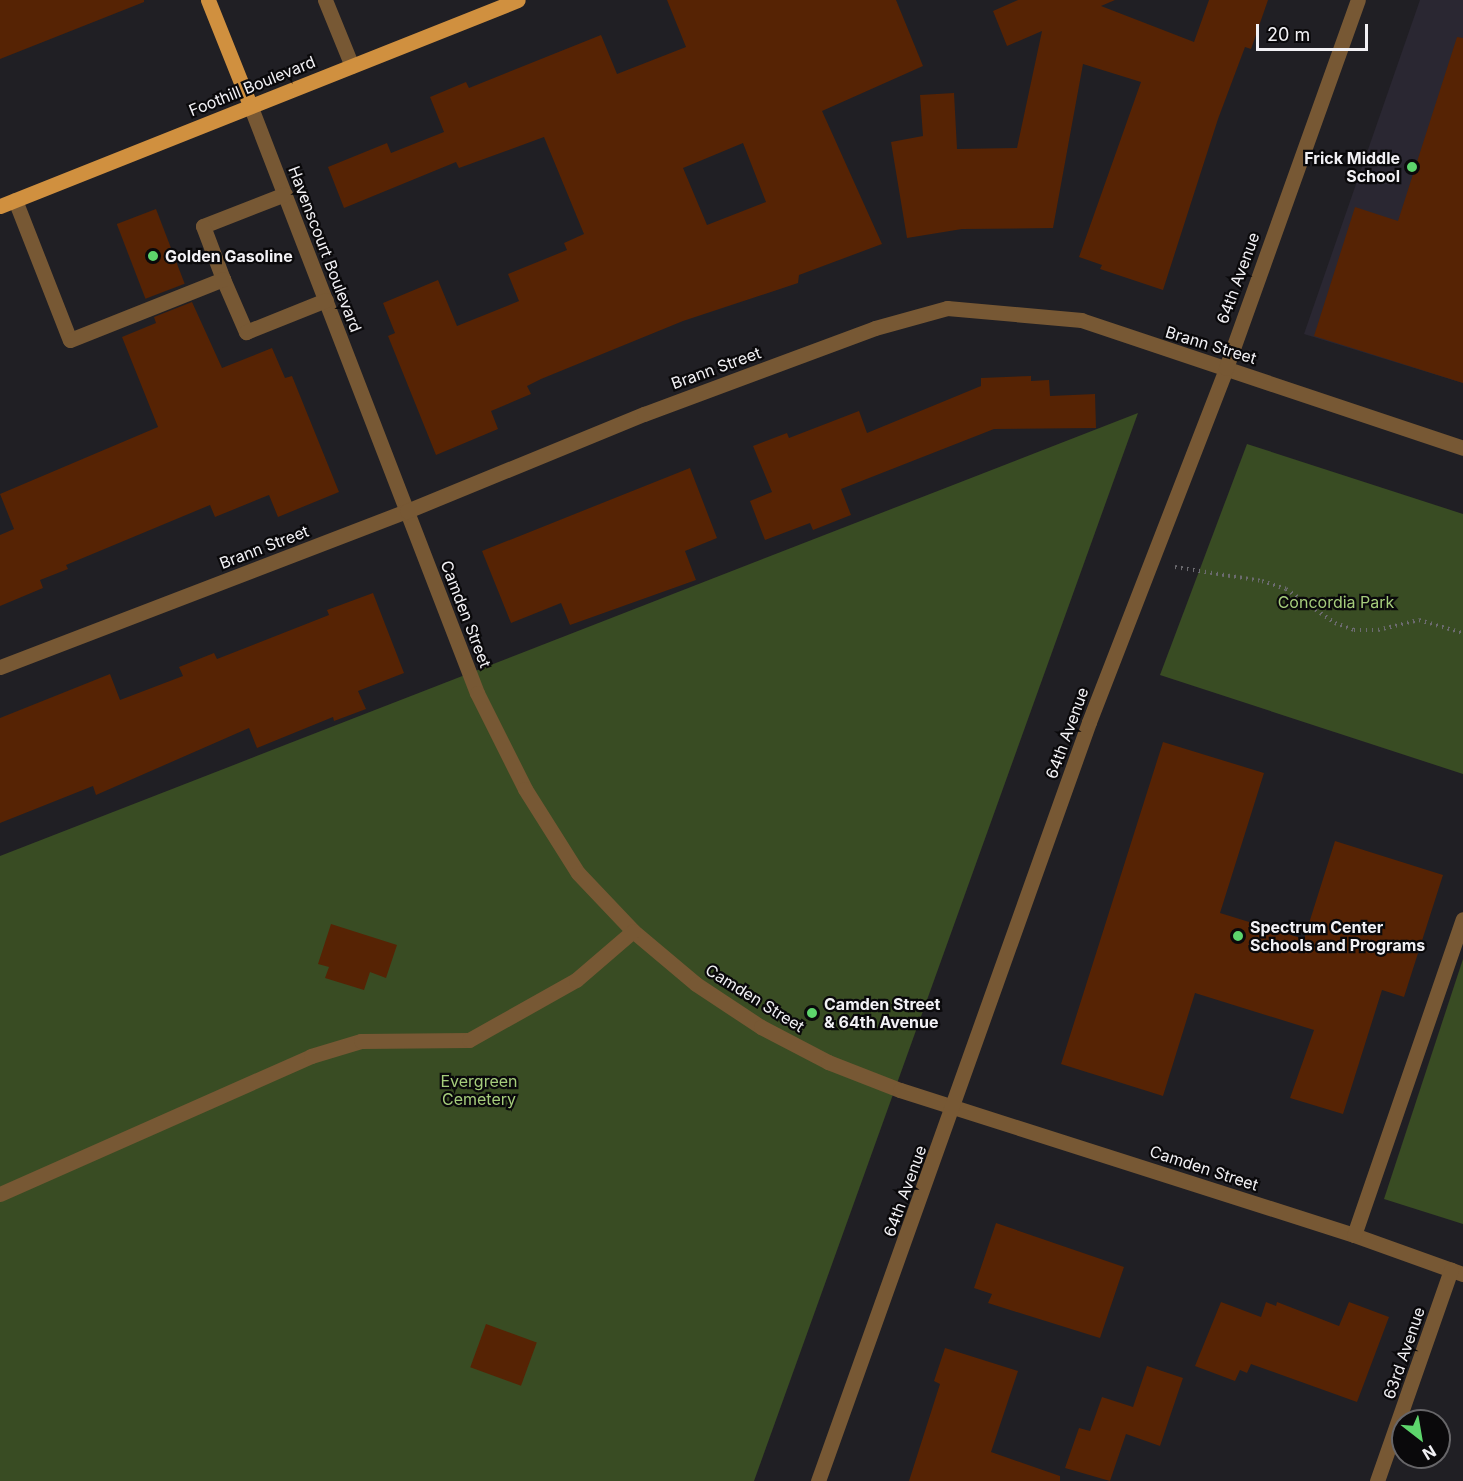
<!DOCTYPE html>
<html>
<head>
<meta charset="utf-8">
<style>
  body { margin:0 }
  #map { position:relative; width:1463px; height:1481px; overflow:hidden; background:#201f24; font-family:Inter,sans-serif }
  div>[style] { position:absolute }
  .built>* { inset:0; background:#2a2732 }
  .green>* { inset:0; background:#394c23 }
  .building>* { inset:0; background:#562304; transform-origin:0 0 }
  .path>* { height:4px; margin-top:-2px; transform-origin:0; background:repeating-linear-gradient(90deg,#6c6b70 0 1.5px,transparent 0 6px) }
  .minor>* { height:15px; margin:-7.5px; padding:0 7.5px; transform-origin:7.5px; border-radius:7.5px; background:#775834 }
  .major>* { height:15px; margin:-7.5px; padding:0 7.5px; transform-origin:7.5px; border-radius:7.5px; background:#d0903f }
  .dots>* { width:16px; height:16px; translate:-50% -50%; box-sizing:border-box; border:3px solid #0a090b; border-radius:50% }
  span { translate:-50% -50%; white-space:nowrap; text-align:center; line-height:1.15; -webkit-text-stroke:4.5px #0a090b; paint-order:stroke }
  .street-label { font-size:16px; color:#f2f1f5 }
  .poi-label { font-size:16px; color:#f2f1f5; font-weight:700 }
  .right { translate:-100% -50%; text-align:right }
  .left { translate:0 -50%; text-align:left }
  .park-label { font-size:16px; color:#a6cd7c }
  .north { position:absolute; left:1391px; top:1409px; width:60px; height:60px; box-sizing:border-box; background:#0a090b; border:2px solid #676669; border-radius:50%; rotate:149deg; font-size:16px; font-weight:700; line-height:24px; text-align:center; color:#f2f1f5 }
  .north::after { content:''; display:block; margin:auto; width:21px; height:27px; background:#5dd56c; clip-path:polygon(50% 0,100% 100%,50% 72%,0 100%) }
  .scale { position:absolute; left:1256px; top:24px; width:112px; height:27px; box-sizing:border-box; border:3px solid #f2f1f5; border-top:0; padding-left:8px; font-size:18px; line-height:21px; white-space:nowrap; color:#f2f1f5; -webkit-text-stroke:4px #0a090b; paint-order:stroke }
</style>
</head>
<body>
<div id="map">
  <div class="built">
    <div style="clip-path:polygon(1420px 0,1463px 0,1463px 383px,1304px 334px)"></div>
  </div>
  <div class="green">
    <div style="clip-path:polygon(1138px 413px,754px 1481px,0 1481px,0 856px)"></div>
    <div style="clip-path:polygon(1247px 444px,1463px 514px,1463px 774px,1160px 675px)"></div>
    <div style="clip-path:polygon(1463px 959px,1463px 1224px,1384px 1199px)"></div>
  </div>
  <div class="building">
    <div style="clip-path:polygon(0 0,144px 0,144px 2px,0 59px)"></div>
    <div style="clip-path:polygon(evenodd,667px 0,896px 0,923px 66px,822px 111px,882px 244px,799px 275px,798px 283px,683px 321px,541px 379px,527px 386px,531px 394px,491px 411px,498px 429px,436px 455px,388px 336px,395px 333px,383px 303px,438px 280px,457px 326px,519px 301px,508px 274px,567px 250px,564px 243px,584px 234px,544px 137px,459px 168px,456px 162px,344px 208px,328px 167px,387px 143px,391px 153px,444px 132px,430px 97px,466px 82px,469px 88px,601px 35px,617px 74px,686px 47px,667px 0,743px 143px,766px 202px,707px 225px,683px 168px,743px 143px)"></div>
    <div style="clip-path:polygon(1018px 0,1115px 0,1101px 6px,1194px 42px,1209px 0,1268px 0,1251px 49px,1245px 47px,1218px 119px,1163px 290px,1100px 269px,1102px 265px,1079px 257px,1141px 82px,1083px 64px,1053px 228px,962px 229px,907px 238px,891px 142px,923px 136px,920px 95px,954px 93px,957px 149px,1017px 148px,1042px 31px,1007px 46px,993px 11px)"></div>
    <div style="clip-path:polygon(1457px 37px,1463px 38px,1463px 383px,1314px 336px,1355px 207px,1398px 221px)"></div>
    <div style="left:156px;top:209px;width:80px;height:42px;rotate:69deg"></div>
    <div style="clip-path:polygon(192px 302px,222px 368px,272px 348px,285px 378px,292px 376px,339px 492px,278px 517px,269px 495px,215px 517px,210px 505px,66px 565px,68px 569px,40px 580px,43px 588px,0 606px,0 535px,14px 529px,0 494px,158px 427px,122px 337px,156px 323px,154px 317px)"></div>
    <div style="clip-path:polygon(1031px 376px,1031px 381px,1049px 380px,1050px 396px,1095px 394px,1096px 428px,994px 429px,841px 489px,851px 515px,813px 530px,810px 523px,765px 540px,750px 501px,772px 492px,753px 446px,787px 433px,789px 438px,859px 411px,867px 433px,981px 386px,981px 378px)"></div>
    <div style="clip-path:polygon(690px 468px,717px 538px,685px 551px,696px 580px,570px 625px,561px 603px,511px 623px,482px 551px)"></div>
    <div style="clip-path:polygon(373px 593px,404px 673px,358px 691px,366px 709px,334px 721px,333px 717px,257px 748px,249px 728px,96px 795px,93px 786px,0 823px,0 718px,110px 674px,120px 700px,183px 676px,179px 667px,214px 653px,217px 659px,329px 615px,327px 610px)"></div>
    <div style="clip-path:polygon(1163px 742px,1264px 773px,1220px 913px,1304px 939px,1335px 841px,1443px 875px,1404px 997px,1382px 990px,1343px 1114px,1290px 1098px,1314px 1030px,1195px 993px,1163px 1096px,1061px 1064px)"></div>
    <div style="clip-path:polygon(331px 924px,397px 945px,386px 978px,370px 972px,364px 990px,325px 978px,329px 967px,318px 964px)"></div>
    <div style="clip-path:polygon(996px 1223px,1124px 1267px,1100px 1338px,988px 1303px,992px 1294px,974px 1288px)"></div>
    <div style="clip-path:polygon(1221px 1302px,1261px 1317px,1266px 1302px,1276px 1306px,1277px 1302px,1339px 1326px,1349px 1302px,1389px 1317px,1357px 1402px,1251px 1364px,1247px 1373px,1240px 1370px,1235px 1381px,1195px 1366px)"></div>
    <div style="left:486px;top:1324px;width:54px;height:46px;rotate:20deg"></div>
    <div style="clip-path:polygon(945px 1348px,1018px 1371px,991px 1452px,1060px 1476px,1060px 1481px,909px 1481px,940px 1384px,934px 1381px)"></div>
    <div style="clip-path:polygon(1147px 1366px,1183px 1378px,1160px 1446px,1126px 1434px,1110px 1481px,1065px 1468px,1079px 1428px,1090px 1431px,1102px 1397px,1133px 1407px)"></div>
  </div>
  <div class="path">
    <div style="left:1175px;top:567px;width:88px;rotate:9.1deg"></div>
    <div style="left:1262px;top:581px;width:25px;rotate:18deg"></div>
    <div style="left:1286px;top:589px;width:60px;rotate:34.8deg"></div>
    <div style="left:1335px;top:623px;width:20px;rotate:20deg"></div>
    <div style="left:1354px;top:630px;width:24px"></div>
    <div style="left:1378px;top:630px;width:42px;rotate:-13.7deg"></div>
    <div style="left:1419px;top:620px;width:46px;rotate:16.5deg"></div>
  </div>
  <div class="minor">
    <div style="left:325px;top:0;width:71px;rotate:67.8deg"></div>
    <div style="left:250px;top:105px;width:630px;rotate:68.89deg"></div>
    <div style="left:477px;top:693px;width:107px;rotate:63.4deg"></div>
    <div style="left:525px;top:789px;width:99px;rotate:57.8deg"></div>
    <div style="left:578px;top:873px;width:80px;rotate:46.5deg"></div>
    <div style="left:633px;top:931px;width:82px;rotate:40.1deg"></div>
    <div style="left:696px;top:984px;width:78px;rotate:33.5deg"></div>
    <div style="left:761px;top:1027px;width:76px;rotate:27.6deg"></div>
    <div style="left:828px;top:1062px;width:77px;rotate:21.3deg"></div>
    <div style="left:900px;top:1090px;width:477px;rotate:17.7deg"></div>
    <div style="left:1354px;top:1235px;width:116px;rotate:19.7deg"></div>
    <div style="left:285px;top:194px;width:88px;rotate:158.7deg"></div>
    <div style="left:203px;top:226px;width:57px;rotate:69.3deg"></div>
    <div style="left:223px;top:279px;width:58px;rotate:66.5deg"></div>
    <div style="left:246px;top:332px;width:86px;rotate:-21.8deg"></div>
    <div style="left:15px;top:200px;width:150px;rotate:68.6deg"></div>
    <div style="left:70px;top:340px;width:165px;rotate:-21.7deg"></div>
    <div style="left:0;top:667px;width:436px;rotate:-21deg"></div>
    <div style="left:407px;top:511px;width:256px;rotate:-22.3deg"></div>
    <div style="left:644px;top:414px;width:246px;rotate:-20.4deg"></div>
    <div style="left:875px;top:328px;width:75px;rotate:-15.5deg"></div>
    <div style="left:947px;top:308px;width:135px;rotate:5.1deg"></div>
    <div style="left:1081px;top:320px;width:403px;rotate:18.5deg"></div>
    <div style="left:0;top:1194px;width:340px;rotate:-23.9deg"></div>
    <div style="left:311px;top:1056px;width:52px;rotate:-16.7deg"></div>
    <div style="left:361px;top:1041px;width:108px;rotate:-0.5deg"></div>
    <div style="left:469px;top:1040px;width:123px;rotate:-29.3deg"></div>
    <div style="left:576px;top:980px;width:75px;rotate:-40.7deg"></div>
    <div style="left:1354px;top:1235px;width:334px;rotate:-71deg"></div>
    <div style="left:818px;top:1481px;width:806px;rotate:-70.35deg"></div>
    <div style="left:1089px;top:722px;width:380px;rotate:-68.8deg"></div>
    <div style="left:1226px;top:368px;width:391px;rotate:-70.3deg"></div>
    <div style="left:1377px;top:1481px;width:224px;rotate:-70.7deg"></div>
  </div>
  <div class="major">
    <div style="left:208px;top:0;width:113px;rotate:68.2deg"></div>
    <div style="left:0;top:206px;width:557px;rotate:-21.69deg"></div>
  </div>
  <div class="dots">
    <div style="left:1412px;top:167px;background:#5dd56c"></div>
    <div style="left:153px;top:256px;background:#5dd56c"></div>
    <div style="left:1238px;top:936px;background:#5dd56c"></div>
    <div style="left:812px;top:1013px;background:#5dd56c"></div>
  </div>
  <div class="street-label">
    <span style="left:252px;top:86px;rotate:-22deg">Foothill Boulevard</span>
    <span style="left:325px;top:249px;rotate:69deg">Havenscourt Boulevard</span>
    <span style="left:1238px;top:278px;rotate:-70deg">64th Avenue</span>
    <span style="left:1211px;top:345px;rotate:17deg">Brann Street</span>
    <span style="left:716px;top:368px;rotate:-20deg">Brann Street</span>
    <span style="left:264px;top:547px;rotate:-21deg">Brann Street</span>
    <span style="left:466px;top:614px;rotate:69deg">Camden Street</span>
    <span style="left:1067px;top:733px;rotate:-70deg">64th Avenue</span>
    <span style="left:755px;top:998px;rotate:32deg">Camden Street</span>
    <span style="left:1204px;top:1168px;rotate:18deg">Camden Street</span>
    <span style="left:905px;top:1191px;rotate:-70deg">64th Avenue</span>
    <span style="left:1404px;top:1353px;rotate:-71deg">63rd Avenue</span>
  </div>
  <div class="poi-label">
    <span class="right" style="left:1400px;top:167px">Frick Middle<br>School</span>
    <span class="left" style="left:165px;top:256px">Golden Gasoline</span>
    <span class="left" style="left:1250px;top:936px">Spectrum Center<br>Schools and Programs</span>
    <span class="left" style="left:824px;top:1013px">Camden Street<br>&amp; 64th Avenue</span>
  </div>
  <div class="park-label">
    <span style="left:1336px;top:602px">Concordia Park</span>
    <span style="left:479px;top:1090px">Evergreen<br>Cemetery</span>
  </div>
  <div class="north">N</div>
  <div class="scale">20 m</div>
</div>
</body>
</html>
